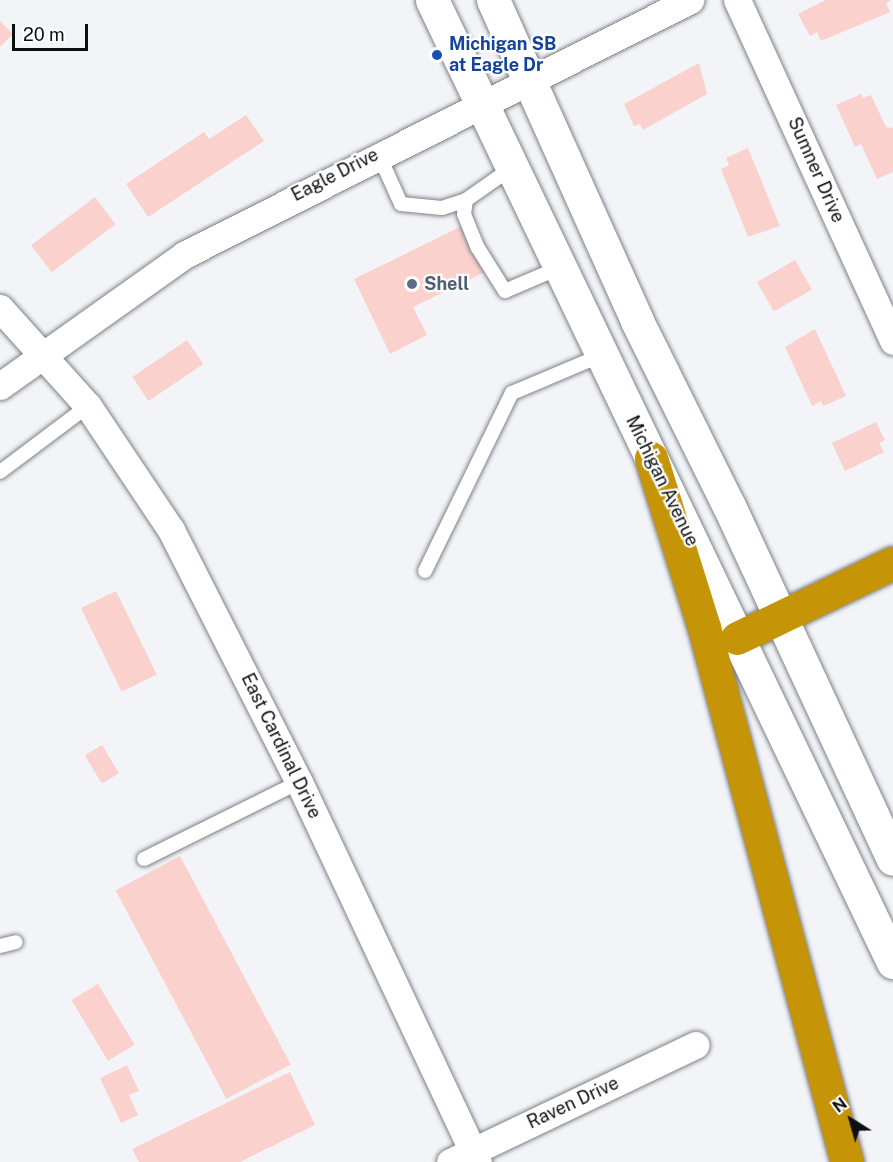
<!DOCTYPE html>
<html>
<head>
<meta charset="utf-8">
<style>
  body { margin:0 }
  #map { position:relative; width:893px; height:1162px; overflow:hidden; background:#f2f4f8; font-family:"Public Sans",sans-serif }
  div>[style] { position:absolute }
  .building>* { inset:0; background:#fbd1cd; transform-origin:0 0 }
  .roads { filter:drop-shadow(0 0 2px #7e8184) drop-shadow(0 0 2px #7e8184) }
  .lane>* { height:14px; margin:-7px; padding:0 7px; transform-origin:7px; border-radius:7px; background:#fff }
  .street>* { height:27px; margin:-13.5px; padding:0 13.5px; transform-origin:13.5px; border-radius:13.5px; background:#fff }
  .secondary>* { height:33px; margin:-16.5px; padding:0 16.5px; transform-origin:16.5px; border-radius:16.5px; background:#fff }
  .highway>* { height:33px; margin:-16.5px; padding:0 16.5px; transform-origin:16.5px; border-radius:16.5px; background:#c69407 }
  .dots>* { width:16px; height:16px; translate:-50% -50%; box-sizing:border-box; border:3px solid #fff; border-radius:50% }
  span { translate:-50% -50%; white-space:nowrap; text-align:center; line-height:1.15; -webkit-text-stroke:4.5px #fff; paint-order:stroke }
  .transit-label { font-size:18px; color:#164399; font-weight:700 }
  .left { translate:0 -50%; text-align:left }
  .street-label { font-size:18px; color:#0e0f10 }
  .service-label { font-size:18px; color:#4e5e75; font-weight:700 }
  .north { position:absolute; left:821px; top:1090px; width:60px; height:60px; -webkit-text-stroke:4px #fff; paint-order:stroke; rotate:323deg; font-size:16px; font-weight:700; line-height:24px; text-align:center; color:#0e0f10 }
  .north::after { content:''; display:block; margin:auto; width:21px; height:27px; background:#0e0f10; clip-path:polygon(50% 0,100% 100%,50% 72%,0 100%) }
  .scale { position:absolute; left:12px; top:24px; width:76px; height:27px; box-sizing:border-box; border:3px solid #0e0f10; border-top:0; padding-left:8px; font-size:18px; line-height:21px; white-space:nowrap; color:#0e0f10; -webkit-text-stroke:4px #fff; paint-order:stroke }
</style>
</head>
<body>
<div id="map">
  <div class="building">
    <div style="clip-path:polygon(826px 0,890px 0,886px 4px,890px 12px,821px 41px,817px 32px,810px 36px,798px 14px)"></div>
    <div style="clip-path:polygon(0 21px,13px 34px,0 47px)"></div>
    <div style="clip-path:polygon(699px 63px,707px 94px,643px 130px,640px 124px,634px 126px,624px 104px)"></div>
    <div style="clip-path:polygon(861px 94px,863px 98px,871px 95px,886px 127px,893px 128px,893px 172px,877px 179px,861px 144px,855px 147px,836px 105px)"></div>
    <div style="clip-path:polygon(246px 115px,264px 141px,148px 217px,126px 184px,204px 132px,209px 139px)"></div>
    <div style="clip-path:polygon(748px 148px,780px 226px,748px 237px,721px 169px,729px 165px,726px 158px)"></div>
    <div style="left:95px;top:197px;width:34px;height:80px;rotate:53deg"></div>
    <div style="clip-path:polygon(462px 226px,485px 272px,413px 307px,427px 335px,390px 354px,354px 279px)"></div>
    <div style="left:795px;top:260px;width:34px;height:44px;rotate:60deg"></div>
    <div style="clip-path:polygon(815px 329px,846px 396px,823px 406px,821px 401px,812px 406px,785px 347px)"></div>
    <div style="left:187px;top:340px;width:29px;height:66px;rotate:56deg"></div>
    <div style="clip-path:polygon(876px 422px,885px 440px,879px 443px,884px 452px,845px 471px,832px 443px)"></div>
    <div style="left:116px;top:591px;width:93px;height:39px;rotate:64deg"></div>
    <div style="left:102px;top:745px;width:33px;height:20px;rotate:59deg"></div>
    <div style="left:180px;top:856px;width:236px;height:73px;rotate:62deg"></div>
    <div style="left:98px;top:984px;width:71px;height:31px;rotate:59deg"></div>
    <div style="clip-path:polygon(127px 1065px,139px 1091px,129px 1095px,138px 1115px,121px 1123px,100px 1078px)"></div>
    <div style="clip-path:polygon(290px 1072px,315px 1125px,240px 1162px,139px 1162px,132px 1149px)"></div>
  </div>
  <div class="roads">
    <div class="lane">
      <div style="left:378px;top:153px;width:56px;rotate:65.7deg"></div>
      <div style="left:401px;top:204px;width:41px;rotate:5.6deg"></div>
      <div style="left:442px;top:208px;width:25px;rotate:-18deg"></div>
      <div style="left:513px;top:167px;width:57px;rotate:144.9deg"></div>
      <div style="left:466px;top:200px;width:14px;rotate:98deg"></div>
      <div style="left:464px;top:214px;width:37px;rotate:68deg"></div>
      <div style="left:478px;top:248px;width:51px;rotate:57.9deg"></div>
      <div style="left:505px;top:291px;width:61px;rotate:-23.2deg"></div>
      <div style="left:0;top:472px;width:110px;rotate:-36.9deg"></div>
      <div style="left:425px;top:571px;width:198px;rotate:-64deg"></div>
      <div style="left:512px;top:393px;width:98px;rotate:-22.9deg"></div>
      <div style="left:144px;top:859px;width:173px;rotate:-26.4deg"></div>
      <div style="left:0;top:946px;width:16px;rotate:-14deg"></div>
    </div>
    <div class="street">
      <div style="left:737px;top:0;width:375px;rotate:65.4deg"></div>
      <div style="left:0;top:308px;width:132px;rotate:48.1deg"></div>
      <div style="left:88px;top:406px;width:149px;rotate:56.2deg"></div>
      <div style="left:171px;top:530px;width:283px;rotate:63.1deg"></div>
      <div style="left:299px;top:782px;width:420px;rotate:64.8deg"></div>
      <div style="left:0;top:386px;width:226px;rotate:-35.4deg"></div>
      <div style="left:184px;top:255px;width:567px;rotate:-26.75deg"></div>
      <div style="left:450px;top:1162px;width:272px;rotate:-25.5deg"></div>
    </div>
    <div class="secondary">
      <div style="left:432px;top:0;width:1067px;rotate:64.4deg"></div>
      <div style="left:493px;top:0;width:352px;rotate:65.8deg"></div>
      <div style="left:637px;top:321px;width:207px;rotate:63.6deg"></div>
      <div style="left:729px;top:506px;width:389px;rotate:65.1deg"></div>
    </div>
    <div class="highway">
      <div style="left:651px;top:458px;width:177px;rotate:72.6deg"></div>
      <div style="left:704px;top:627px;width:554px;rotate:75.04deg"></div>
      <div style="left:737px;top:638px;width:173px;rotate:-25.7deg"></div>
    </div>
  </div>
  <div class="dots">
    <div style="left:437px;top:55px;background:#1a4fb4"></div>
    <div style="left:412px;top:284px;background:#5c6f8a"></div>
  </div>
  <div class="transit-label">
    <span class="left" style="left:449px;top:55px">Michigan SB<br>at Eagle Dr</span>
  </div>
  <div class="street-label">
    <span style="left:816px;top:170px;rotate:66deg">Sumner Drive</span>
    <span style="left:335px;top:175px;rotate:-27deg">Eagle Drive</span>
    <span style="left:662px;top:481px;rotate:64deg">Michigan Avenue</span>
    <span style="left:281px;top:746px;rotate:64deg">East Cardinal Drive</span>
    <span style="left:573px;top:1103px;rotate:-25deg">Raven Drive</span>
  </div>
  <div class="service-label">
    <span class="left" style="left:424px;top:284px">Shell</span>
  </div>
  <div class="north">N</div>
  <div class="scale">20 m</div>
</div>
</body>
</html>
